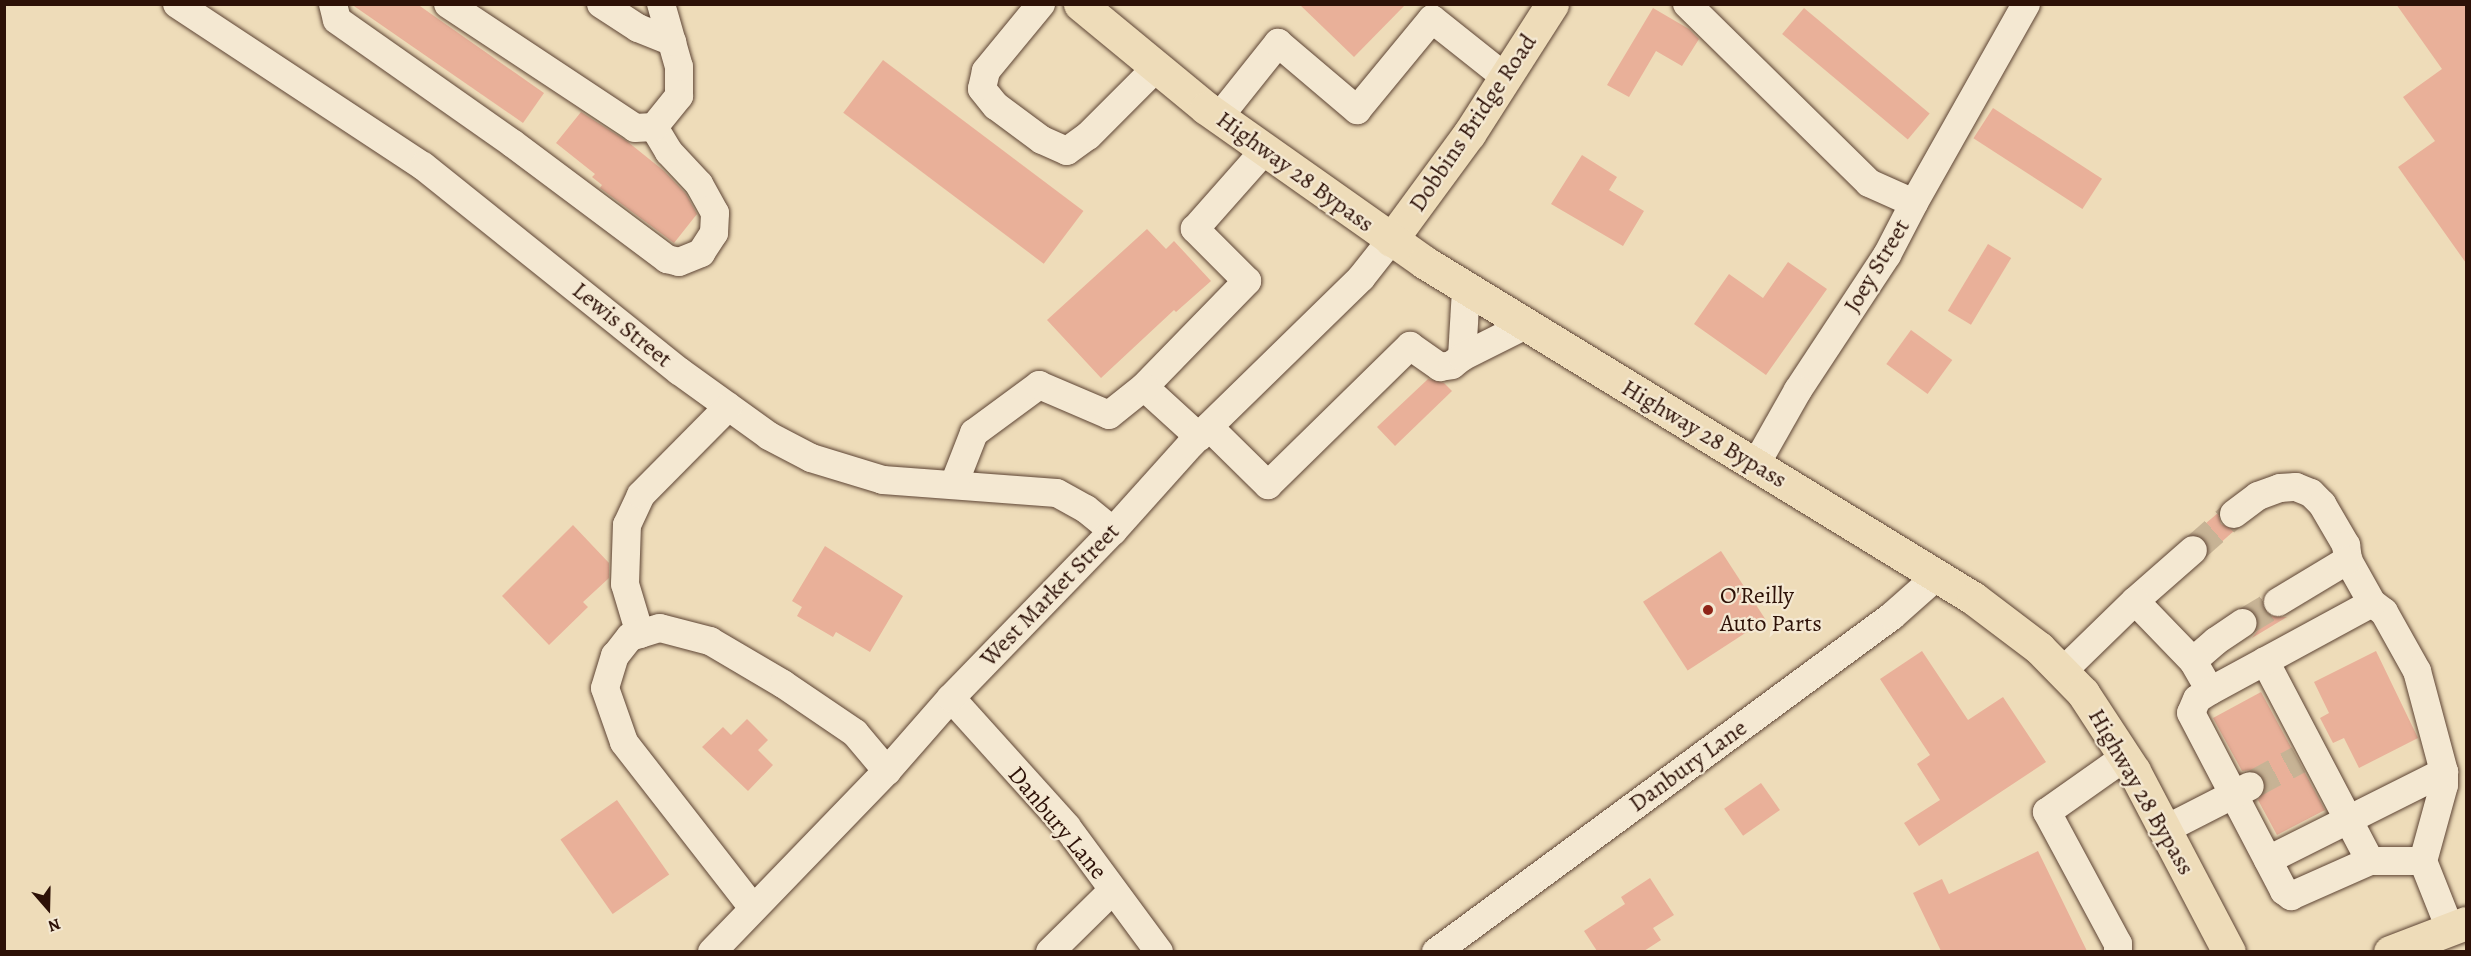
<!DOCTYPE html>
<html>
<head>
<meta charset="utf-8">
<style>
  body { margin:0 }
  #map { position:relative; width:2471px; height:956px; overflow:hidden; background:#eedcb9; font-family:Alegreya,serif }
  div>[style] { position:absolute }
  .building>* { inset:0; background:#e9b099; transform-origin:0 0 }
  .minor-tunnel>* { height:28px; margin-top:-14px; transform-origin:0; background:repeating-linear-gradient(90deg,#c7b395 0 28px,transparent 0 42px) }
  .roads { filter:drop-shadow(0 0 2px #5d4434) drop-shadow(0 0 2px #5d4434) }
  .minor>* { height:28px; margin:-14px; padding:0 14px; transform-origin:14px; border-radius:14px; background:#f4e8d2 }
  .major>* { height:33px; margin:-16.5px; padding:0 16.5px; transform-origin:16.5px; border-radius:16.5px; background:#eedcb9 }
  .highway>* { height:33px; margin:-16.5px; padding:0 16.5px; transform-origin:16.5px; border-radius:16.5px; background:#eedcb9 }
  .dots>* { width:16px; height:16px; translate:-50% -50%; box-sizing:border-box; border:3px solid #f4e8d2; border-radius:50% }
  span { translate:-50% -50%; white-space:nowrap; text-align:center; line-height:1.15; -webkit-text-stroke:4.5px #f4e8d2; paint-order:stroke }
  .street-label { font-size:24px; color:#2d1107 }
  .poi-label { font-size:24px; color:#2d1107 }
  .left { translate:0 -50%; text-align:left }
  .frame { position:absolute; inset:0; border:6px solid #2d1107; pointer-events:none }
  .north { position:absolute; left:18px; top:878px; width:60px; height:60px; -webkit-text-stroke:4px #f4e8d2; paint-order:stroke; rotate:160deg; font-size:16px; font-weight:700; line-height:24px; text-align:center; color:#2d1107 }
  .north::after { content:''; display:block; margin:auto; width:21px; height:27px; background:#2d1107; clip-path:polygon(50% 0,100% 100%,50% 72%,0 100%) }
</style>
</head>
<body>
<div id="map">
  <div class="building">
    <div style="clip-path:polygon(351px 4px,417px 4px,544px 93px,523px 123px)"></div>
    <div style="clip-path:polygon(1299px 4px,1406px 4px,1354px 57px)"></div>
    <div style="clip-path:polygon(2396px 4px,2466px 4px,2466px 263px,2398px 167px,2435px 141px,2403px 97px,2442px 69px)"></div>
    <div style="clip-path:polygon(1653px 8px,1689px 29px,1699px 39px,1682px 66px,1656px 51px,1629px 97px,1607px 85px)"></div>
    <div style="left:1804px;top:8px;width:164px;height:34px;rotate:40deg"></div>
    <div style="left:883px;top:60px;width:251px;height:66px;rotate:37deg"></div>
    <div style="left:1993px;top:108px;width:130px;height:36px;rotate:33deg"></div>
    <div style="clip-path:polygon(581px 112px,628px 142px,664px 171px,686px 194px,697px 214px,674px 243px,600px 188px,602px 185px,592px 177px,595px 174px,556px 143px)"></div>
    <div style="clip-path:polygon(1582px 155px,1617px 177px,1609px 190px,1644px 211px,1623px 246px,1551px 204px)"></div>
    <div style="clip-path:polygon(1147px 229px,1166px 249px,1174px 241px,1211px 281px,1176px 312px,1174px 310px,1101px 378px,1047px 320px)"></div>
    <div style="left:1988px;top:244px;width:27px;height:78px;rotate:31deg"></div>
    <div style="clip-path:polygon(1788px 262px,1827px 289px,1766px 375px,1694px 324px,1729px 274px,1763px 298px)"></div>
    <div style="left:1911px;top:330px;width:51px;height:42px;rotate:36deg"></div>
    <div style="clip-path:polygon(1428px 379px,1444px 383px,1452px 391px,1395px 446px,1377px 427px)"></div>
    <div style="clip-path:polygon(2218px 513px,2221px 524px,2235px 530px,2209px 553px,2206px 540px,2193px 534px)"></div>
    <div style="clip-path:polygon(573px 525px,609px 563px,609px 578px,583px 602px,588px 607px,549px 645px,502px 596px)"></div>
    <div style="clip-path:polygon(825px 546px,903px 596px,870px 652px,836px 632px,833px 637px,797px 616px,802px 607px,792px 601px)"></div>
    <div style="left:1721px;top:551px;width:82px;height:93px;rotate:57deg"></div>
    <div style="clip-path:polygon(2262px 600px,2264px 610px,2270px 616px,2287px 617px,2252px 638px,2258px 630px,2259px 621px,2256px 613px,2249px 608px)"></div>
    <div style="clip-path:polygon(1922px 651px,1968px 720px,2003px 697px,2046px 762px,1919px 846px,1904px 823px,1940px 800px,1917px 764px,1930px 755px,1880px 679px)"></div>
    <div style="clip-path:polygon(2376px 651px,2418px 738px,2359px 768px,2344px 738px,2333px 743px,2320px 718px,2329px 713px,2314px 682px)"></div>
    <div style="clip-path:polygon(2261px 692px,2325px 810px,2277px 835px,2258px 800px,2266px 787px,2264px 778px,2251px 770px,2242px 771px,2213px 718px)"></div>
    <div style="clip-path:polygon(747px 719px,768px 740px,758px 750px,773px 765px,748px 791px,702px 747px,723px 727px,731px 735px)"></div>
    <div style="left:1761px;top:783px;width:33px;height:45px;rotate:55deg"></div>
    <div style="left:617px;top:800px;width:91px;height:69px;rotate:55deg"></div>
    <div style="clip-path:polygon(2038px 851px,2087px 951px,1941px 951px,1913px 893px,1942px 879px,1949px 894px)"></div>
    <div style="clip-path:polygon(1650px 878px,1674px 915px,1653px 928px,1661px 940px,1644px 951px,1597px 951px,1584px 931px,1625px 904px,1621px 897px)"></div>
  </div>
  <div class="minor-tunnel">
    <div style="left:2193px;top:550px;width:55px;rotate:-41.3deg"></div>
    <div style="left:2243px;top:623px;width:41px;rotate:-31deg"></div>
    <div style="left:2250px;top:786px;width:55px;rotate:-28.4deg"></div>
  </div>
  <div class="roads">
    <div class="minor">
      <div style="left:177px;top:4px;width:295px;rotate:33.4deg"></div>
      <div style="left:423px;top:166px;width:328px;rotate:38.7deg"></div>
      <div style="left:679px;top:371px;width:111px;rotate:35.8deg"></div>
      <div style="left:769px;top:436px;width:47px;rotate:27.6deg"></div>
      <div style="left:811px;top:458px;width:75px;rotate:17deg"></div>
      <div style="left:883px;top:480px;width:174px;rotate:4.3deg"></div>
      <div style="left:1057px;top:493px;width:33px;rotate:29deg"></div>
      <div style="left:1086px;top:509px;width:35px;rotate:39deg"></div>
      <div style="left:333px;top:4px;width:16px;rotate:76deg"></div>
      <div style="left:337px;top:20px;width:214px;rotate:35.1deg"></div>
      <div style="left:512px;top:143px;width:194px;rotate:36.8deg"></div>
      <div style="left:667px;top:259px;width:12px;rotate:14deg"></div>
      <div style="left:679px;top:262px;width:24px;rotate:-22deg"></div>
      <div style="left:701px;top:253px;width:24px;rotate:-57deg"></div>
      <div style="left:714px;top:233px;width:20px;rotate:-87deg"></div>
      <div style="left:715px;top:213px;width:33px;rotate:-119deg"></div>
      <div style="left:699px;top:184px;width:44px;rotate:-133.2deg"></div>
      <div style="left:669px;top:152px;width:29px;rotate:-121deg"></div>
      <div style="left:448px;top:4px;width:224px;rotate:33.5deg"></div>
      <div style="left:635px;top:128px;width:19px;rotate:-3deg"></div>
      <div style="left:654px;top:127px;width:40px;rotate:-51deg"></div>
      <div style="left:679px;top:96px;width:29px;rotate:-90deg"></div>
      <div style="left:679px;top:67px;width:66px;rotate:-105.9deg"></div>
      <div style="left:601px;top:4px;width:44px;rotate:33deg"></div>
      <div style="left:638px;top:28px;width:37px;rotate:22deg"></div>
      <div style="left:1041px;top:4px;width:87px;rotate:129.4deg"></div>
      <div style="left:986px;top:71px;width:18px;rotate:103deg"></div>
      <div style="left:982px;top:89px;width:22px;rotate:51deg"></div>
      <div style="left:996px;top:106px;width:57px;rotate:36.5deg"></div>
      <div style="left:1042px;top:140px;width:27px;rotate:24deg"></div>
      <div style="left:1067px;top:151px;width:26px;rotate:-36deg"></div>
      <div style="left:1088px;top:136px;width:98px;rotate:-45deg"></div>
      <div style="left:1687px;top:4px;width:255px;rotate:44.5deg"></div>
      <div style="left:1869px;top:183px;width:49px;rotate:24deg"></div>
      <div style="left:1914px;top:203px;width:59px;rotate:117.4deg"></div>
      <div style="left:1887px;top:255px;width:162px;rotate:123.4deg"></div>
      <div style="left:1798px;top:390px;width:87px;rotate:119.5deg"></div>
      <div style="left:1219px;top:117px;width:95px;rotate:-51.4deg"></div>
      <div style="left:1278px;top:43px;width:104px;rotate:40.3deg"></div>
      <div style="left:1357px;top:110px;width:118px;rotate:-50.5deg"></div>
      <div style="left:1432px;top:19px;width:93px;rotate:38.5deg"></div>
      <div style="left:1914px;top:203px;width:228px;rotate:-60.6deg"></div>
      <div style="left:1462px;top:357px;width:68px;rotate:-86.6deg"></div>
      <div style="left:1209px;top:427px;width:83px;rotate:44.5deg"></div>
      <div style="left:1268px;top:485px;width:199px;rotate:-44.4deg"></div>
      <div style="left:1410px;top:346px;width:37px;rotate:35deg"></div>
      <div style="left:1440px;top:367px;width:12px;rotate:-9deg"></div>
      <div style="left:1452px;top:365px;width:13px;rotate:-39deg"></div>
      <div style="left:1462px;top:357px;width:72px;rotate:-26.6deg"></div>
      <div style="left:1199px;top:437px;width:74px;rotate:-137.7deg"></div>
      <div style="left:1144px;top:387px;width:148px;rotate:-45.8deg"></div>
      <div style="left:1247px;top:281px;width:74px;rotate:-135deg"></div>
      <div style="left:1195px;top:229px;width:106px;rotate:-48.5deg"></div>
      <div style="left:954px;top:484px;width:55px;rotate:-68.6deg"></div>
      <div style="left:974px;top:433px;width:81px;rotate:-36.4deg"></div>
      <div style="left:1039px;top:385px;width:76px;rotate:23.2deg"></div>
      <div style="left:1109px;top:415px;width:45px;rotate:-38.7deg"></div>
      <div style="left:2234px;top:514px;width:30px;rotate:-37deg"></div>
      <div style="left:2258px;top:496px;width:23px;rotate:-20deg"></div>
      <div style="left:2280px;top:488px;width:16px;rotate:-4deg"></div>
      <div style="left:2296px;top:487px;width:16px;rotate:22deg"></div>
      <div style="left:2311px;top:493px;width:16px;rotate:45deg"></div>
      <div style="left:2322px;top:504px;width:48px;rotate:59.7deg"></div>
      <div style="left:2346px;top:545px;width:15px;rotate:82deg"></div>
      <div style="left:2348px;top:560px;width:49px;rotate:60.8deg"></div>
      <div style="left:2372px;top:603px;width:15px;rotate:37deg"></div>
      <div style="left:2384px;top:612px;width:68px;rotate:60.8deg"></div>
      <div style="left:2417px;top:671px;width:105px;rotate:75deg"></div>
      <div style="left:2444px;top:772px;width:13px;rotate:90deg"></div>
      <div style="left:2444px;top:785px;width:79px;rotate:105.4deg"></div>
      <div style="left:2423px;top:861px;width:73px;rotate:68.3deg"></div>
      <div style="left:2135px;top:601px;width:77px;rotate:-41.3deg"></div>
      <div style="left:2278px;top:602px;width:82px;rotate:-31deg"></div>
      <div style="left:640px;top:634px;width:52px;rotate:-106.7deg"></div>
      <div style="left:625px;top:584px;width:59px;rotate:-88.1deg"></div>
      <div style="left:627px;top:525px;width:33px;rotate:-65deg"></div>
      <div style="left:641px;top:495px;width:124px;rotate:-45.3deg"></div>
      <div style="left:2193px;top:661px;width:30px;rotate:-41deg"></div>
      <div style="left:2216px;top:641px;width:32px;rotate:-34deg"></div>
      <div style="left:2265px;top:661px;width:226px;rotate:62.3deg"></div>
      <div style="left:2063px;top:671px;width:100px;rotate:-44.2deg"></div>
      <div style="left:2135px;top:601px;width:83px;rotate:46deg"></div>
      <div style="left:2193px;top:661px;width:34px;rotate:60deg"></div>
      <div style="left:2210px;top:691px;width:184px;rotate:-28.5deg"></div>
      <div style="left:2210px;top:691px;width:15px;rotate:148deg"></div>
      <div style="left:2197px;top:699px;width:15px;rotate:113deg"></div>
      <div style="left:2191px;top:713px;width:201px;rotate:62.4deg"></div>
      <div style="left:2284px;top:891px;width:9px;rotate:36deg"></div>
      <div style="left:2291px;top:896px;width:86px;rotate:-23.9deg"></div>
      <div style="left:2370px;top:861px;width:53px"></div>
      <div style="left:951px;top:698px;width:173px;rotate:48deg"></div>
      <div style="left:1067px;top:827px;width:155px;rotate:53.6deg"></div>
      <div style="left:2166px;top:829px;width:94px;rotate:-27.1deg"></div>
      <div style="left:2268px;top:860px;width:197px;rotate:-26.6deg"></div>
      <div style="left:753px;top:908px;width:210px;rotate:-127.9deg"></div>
      <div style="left:624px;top:742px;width:57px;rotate:-109.4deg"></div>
      <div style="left:605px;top:688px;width:34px;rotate:-73deg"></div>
      <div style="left:615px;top:656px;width:24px;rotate:-52deg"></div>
      <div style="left:630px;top:637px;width:31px;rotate:-17deg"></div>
      <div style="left:660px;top:628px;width:52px;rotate:14.6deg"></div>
      <div style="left:710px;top:641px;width:85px;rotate:30.5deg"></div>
      <div style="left:783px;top:684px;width:87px;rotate:34.2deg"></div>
      <div style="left:855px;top:733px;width:50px;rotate:49.9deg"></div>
      <div style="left:712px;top:952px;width:252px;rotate:-46deg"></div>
      <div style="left:887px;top:771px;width:97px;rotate:-48.8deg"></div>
      <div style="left:951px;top:698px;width:233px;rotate:-45.9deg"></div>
      <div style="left:1113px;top:531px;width:117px;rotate:-48.1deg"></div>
      <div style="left:1191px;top:444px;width:238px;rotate:-44.3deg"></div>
      <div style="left:1361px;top:278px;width:48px;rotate:-51.7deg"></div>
      <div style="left:1050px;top:952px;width:88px;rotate:-44.5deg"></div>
      <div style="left:1436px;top:952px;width:566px;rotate:-36.38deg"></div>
      <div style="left:1892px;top:616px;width:60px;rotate:-41.6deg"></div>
      <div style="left:2118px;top:952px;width:8px;rotate:-90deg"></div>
      <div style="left:2118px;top:944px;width:150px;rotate:-118.3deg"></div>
      <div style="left:2047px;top:812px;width:95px;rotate:-35.2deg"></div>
    </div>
    <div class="major">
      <div style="left:1391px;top:240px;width:132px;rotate:-53.7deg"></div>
      <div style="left:1469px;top:134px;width:154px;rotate:-57.4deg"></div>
      <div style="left:2390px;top:952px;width:81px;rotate:-20.9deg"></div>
    </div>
    <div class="highway">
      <div style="left:1080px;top:4px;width:163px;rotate:39.5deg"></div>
      <div style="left:1206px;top:108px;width:267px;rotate:35.2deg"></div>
      <div style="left:1424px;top:262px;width:644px;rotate:31.47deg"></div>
      <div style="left:1973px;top:598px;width:83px;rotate:37.1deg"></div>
      <div style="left:2039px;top:648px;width:63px;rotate:45.6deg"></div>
      <div style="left:2083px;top:693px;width:93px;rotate:56.8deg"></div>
      <div style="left:2134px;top:771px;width:204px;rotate:62.3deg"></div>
    </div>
  </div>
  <div class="dots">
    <div style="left:1708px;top:610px;background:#8f2418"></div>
  </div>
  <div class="street-label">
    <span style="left:1473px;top:123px;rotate:-56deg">Dobbins Bridge Road</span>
    <span style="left:1295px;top:172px;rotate:36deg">Highway 28 Bypass</span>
    <span style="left:1877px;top:266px;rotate:-59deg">Joey Street</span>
    <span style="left:622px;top:325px;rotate:39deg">Lewis Street</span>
    <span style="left:1704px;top:434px;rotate:31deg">Highway 28 Bypass</span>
    <span style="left:1050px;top:595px;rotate:-46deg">West Market Street</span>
    <span style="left:1688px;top:766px;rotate:-36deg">Danbury Lane</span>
    <span style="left:2141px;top:792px;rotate:60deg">Highway 28 Bypass</span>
    <span style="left:1057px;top:823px;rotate:50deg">Danbury Lane</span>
  </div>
  <div class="poi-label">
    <span class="left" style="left:1720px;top:610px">O'Reilly<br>Auto Parts</span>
  </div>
  <div class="frame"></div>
  <div class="north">N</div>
</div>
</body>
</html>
